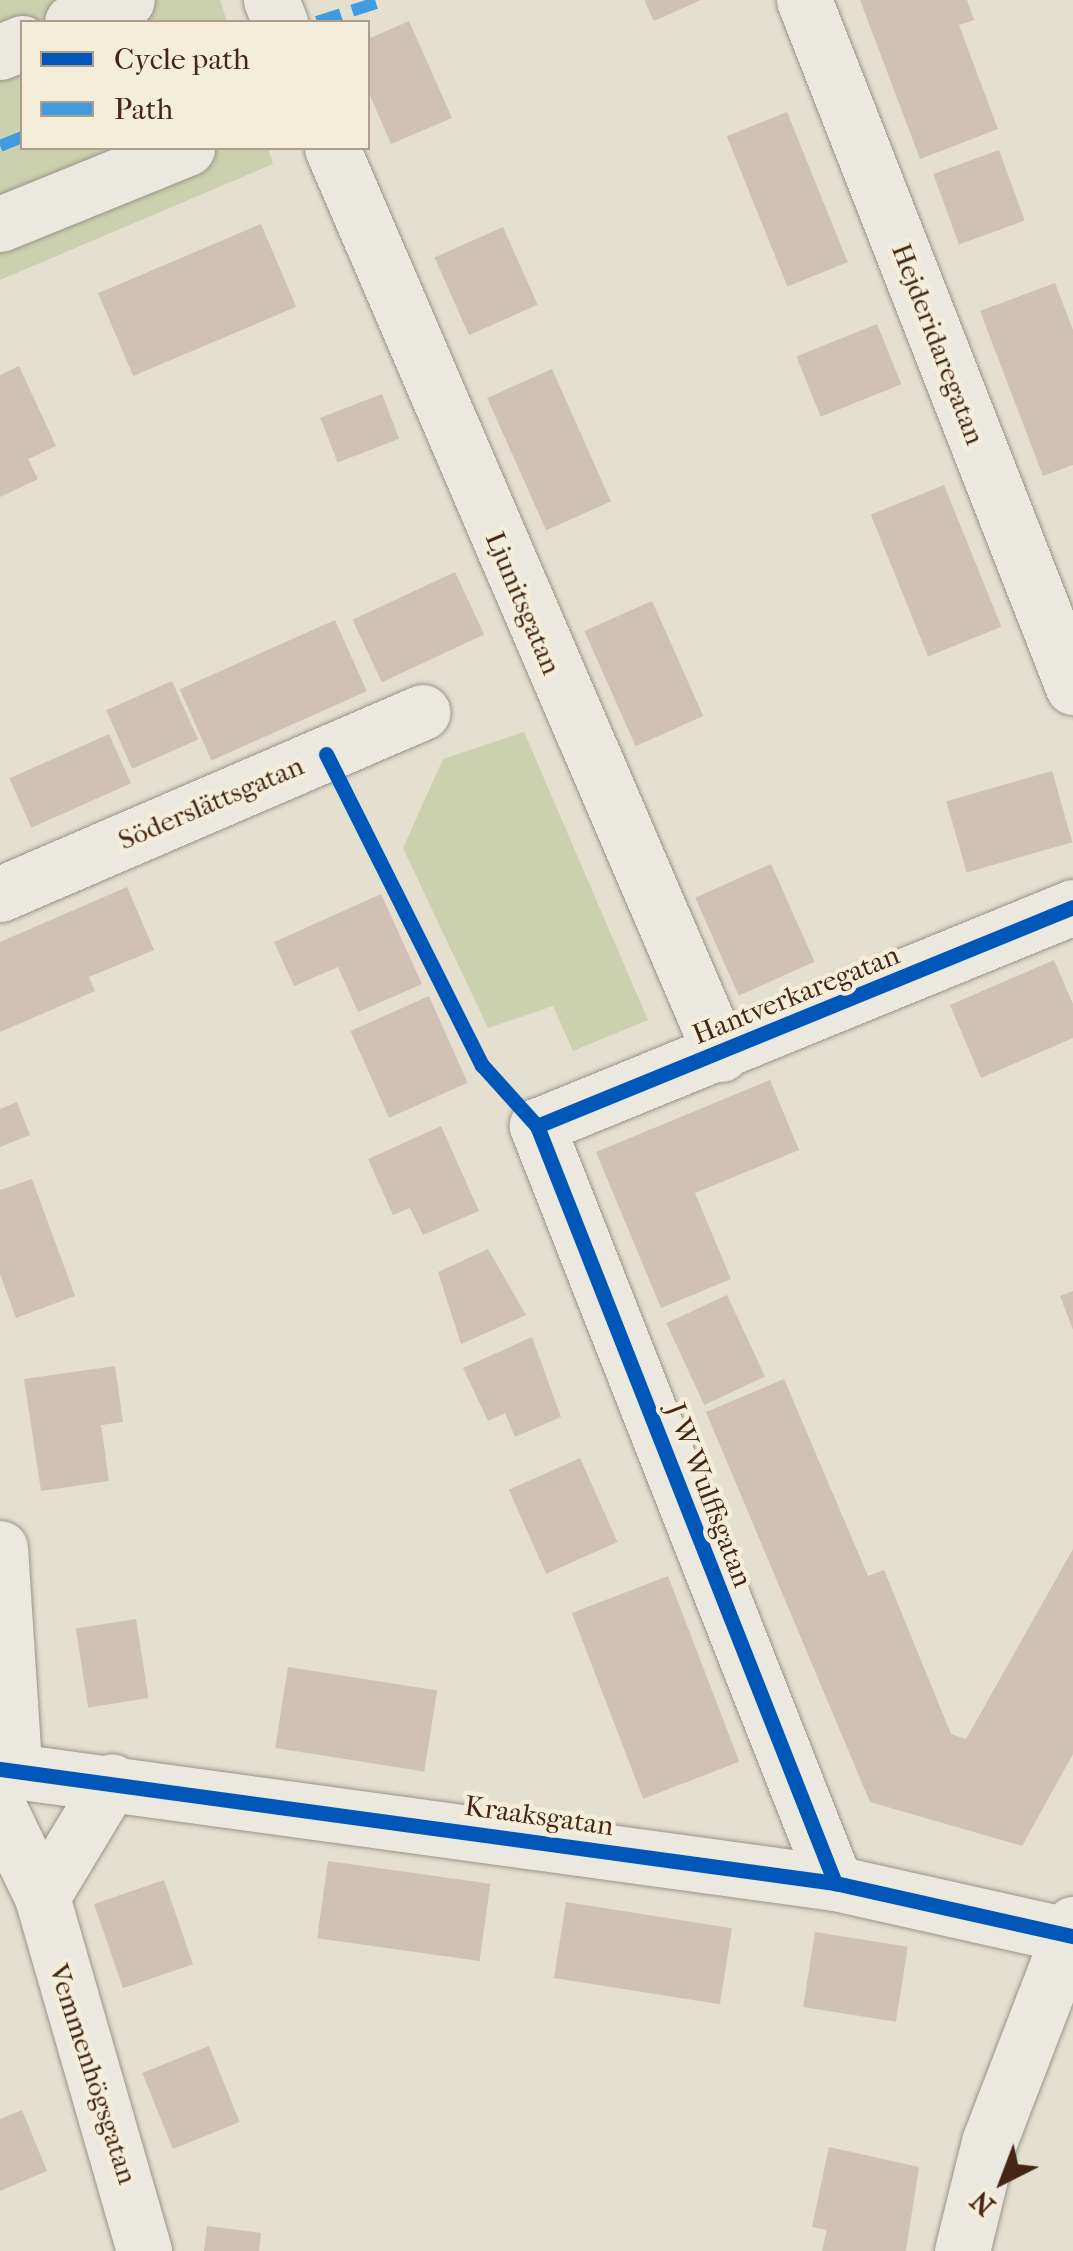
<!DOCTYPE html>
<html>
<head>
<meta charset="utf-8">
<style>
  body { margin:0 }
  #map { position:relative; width:1073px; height:2251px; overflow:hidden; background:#e4dfce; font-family:"IM FELL French Canon",serif }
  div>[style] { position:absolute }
  .green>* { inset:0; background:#cbd0af }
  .building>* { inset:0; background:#d1c1b4; transform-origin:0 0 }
  .roads { filter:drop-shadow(0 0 2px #9b9488) drop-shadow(0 0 2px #9b9488) }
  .minor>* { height:55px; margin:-27.5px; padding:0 27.5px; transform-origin:27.5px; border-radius:27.5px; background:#eae8df }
  .quiet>* { height:12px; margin-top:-6px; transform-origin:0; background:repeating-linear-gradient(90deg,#409cde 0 25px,transparent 0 37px) }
  .cycleway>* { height:15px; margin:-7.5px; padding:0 7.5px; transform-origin:7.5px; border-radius:7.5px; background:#0057b8 }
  span { translate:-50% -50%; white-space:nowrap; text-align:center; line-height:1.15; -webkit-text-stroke:9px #f4edd9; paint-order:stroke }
  .street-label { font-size:28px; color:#452614 }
  .legend { position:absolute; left:20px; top:20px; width:350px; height:130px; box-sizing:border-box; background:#f4edd9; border:2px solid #ae9d8a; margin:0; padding:12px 18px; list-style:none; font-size:30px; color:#452614 }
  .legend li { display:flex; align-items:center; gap:20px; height:50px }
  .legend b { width:50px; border:2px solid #ae9d8a }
  .north { position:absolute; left:953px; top:2131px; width:100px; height:100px; -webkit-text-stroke:8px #f4edd9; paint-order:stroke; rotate:222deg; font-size:28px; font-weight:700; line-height:40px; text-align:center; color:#452614 }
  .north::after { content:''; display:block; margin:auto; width:35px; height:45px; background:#452614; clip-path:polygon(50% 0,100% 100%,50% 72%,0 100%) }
</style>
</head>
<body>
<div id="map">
  <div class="green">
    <div style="clip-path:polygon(0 0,220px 0,227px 22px,22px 22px,22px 148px,268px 148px,273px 164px,0 280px)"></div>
    <div style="clip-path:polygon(524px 732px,648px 1020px,573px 1051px,553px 1006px,488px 1028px,403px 848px,443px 759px)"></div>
  </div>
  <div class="building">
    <div style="clip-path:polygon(644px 0,701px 0,654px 21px)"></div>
    <div style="clip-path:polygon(860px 0,967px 0,974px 20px,959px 25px,998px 129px,920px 159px)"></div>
    <div style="clip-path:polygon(409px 21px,452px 118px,391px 144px,368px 91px,368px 39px)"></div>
    <div style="left:787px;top:112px;width:162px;height:65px;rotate:68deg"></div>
    <div style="left:999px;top:150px;width:75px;height:70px;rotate:70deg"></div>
    <div style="left:261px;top:224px;width:90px;height:177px;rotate:67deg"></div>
    <div style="left:503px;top:227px;width:85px;height:75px;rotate:66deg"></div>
    <div style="clip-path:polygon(1055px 283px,1073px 330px,1073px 465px,1043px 476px,980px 311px)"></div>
    <div style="left:877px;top:324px;width:65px;height:87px;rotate:68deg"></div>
    <div style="clip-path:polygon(19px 366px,56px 446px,28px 459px,38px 479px,0 497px,0 375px)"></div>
    <div style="left:552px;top:369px;width:145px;height:71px;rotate:66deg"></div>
    <div style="left:382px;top:394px;width:48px;height:66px;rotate:69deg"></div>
    <div style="left:944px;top:485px;width:153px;height:79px;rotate:68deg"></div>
    <div style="left:455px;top:572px;width:69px;height:113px;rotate:65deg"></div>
    <div style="left:652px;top:601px;width:126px;height:74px;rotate:66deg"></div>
    <div style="left:335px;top:620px;width:78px;height:170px;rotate:66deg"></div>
    <div style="left:172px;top:681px;width:64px;height:72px;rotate:66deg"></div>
    <div style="left:109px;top:734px;width:54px;height:109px;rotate:66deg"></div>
    <div style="left:1052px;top:771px;width:74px;height:110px;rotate:74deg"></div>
    <div style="left:771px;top:864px;width:107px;height:83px;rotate:66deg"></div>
    <div style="clip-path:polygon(127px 887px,154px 950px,89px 977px,95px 991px,0 1032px,0 942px)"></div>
    <div style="clip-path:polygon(381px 894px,422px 984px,358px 1012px,338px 967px,294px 986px,274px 942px)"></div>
    <div style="clip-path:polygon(1054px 960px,1073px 1004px,1073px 1038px,981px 1078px,950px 1005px)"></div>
    <div style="left:429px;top:996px;width:95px;height:86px;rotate:66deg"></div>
    <div style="clip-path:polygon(770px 1080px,799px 1150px,695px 1193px,731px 1279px,661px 1308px,596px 1152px)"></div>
    <div style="clip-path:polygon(17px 1102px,30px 1135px,0 1147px,0 1109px)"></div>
    <div style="clip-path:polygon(441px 1126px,479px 1211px,423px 1235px,410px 1208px,393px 1215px,368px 1159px)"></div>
    <div style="clip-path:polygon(32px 1179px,75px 1296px,16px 1318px,0 1274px,0 1190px)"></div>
    <div style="clip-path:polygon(488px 1249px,526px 1315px,461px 1344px,438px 1272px)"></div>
    <div style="clip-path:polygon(1073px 1291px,1073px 1330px,1060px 1296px)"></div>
    <div style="left:727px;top:1295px;width:90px;height:67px;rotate:65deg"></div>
    <div style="clip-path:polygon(532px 1337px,561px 1417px,515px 1437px,505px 1413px,488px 1421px,463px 1368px)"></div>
    <div style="clip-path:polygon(115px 1366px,123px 1422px,101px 1425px,109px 1481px,41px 1491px,24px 1379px)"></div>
    <div style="clip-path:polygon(784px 1379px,868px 1576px,884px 1570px,951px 1734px,966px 1739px,1073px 1549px,1073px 1754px,1022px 1846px,870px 1802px,706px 1412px)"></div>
    <div style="left:580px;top:1458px;width:92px;height:78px;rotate:66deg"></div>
    <div style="left:668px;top:1576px;width:199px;height:103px;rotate:69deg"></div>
    <div style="left:136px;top:1619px;width:80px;height:61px;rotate:81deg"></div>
    <div style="left:288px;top:1667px;width:151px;height:82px;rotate:9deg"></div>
    <div style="left:328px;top:1861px;width:164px;height:78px;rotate:8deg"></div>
    <div style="left:164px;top:1880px;width:89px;height:74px;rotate:71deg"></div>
    <div style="left:566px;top:1902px;width:168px;height:77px;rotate:9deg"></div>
    <div style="left:815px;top:1932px;width:94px;height:76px;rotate:9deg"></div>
    <div style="left:209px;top:2046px;width:82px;height:72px;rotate:68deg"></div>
    <div style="clip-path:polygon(22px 2110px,47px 2171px,0 2191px,0 2119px)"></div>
    <div style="clip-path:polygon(829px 2147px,919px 2167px,906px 2251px,822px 2251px,827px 2230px,812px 2227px)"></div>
    <div style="clip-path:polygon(207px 2226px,261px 2233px,259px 2251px,204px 2251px)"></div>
  </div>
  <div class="roads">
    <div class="minor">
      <div style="left:271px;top:0;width:24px;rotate:68deg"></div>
      <div style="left:804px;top:0;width:738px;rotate:68.62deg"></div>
      <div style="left:72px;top:22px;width:59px;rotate:-21.8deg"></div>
      <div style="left:0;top:52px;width:24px;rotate:-22deg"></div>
      <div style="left:332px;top:148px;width:986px;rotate:66.76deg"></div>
      <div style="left:0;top:224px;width:202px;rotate:-22.1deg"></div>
      <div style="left:0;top:894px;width:460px;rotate:-23.3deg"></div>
      <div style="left:0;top:1548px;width:219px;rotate:86.3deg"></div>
      <div style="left:0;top:1769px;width:843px;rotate:7.77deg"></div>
      <div style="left:835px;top:1883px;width:244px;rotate:12.6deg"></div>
      <div style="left:0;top:1810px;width:97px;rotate:64.2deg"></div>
      <div style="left:42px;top:1897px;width:368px;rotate:73.9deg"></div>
      <div style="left:835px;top:1883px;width:814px;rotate:-111.49deg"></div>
      <div style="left:537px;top:1126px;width:579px;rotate:-22.22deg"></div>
      <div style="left:42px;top:1897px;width:135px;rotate:-58.9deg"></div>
      <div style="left:962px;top:2251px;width:112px;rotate:-76.1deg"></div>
      <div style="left:989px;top:2142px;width:234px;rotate:-68.9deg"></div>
    </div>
  </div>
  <div class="quiet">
    <div style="left:317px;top:22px;width:71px;rotate:-17.9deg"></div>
    <div style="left:0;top:146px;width:24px;rotate:-22deg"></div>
  </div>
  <div class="cycleway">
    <div style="left:326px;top:754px;width:348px;rotate:63.4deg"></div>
    <div style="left:482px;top:1065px;width:82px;rotate:48deg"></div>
    <div style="left:537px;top:1126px;width:814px;rotate:68.51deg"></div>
    <div style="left:537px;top:1126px;width:579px;rotate:-22.22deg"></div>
    <div style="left:0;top:1769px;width:843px;rotate:7.77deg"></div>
    <div style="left:835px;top:1883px;width:244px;rotate:12.6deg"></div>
  </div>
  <div class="street-label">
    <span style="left:938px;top:344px;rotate:69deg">Hejderidaregatan</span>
    <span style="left:523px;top:603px;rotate:67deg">Ljunitsgatan</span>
    <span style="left:211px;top:803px;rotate:-23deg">Söderslättsgatan</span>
    <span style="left:796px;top:995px;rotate:-22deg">Hantverkaregatan</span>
    <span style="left:709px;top:1495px;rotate:69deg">J W Wulffsgatan</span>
    <span style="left:539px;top:1816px;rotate:8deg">Kraaksgatan</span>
    <span style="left:93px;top:2074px;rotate:72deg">Vemmenhögsgatan</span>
  </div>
  <ul class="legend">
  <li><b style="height:12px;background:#0057b8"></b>Cycle path</li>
  <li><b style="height:12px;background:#409cde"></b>Path</li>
  </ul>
  <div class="north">N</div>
</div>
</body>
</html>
